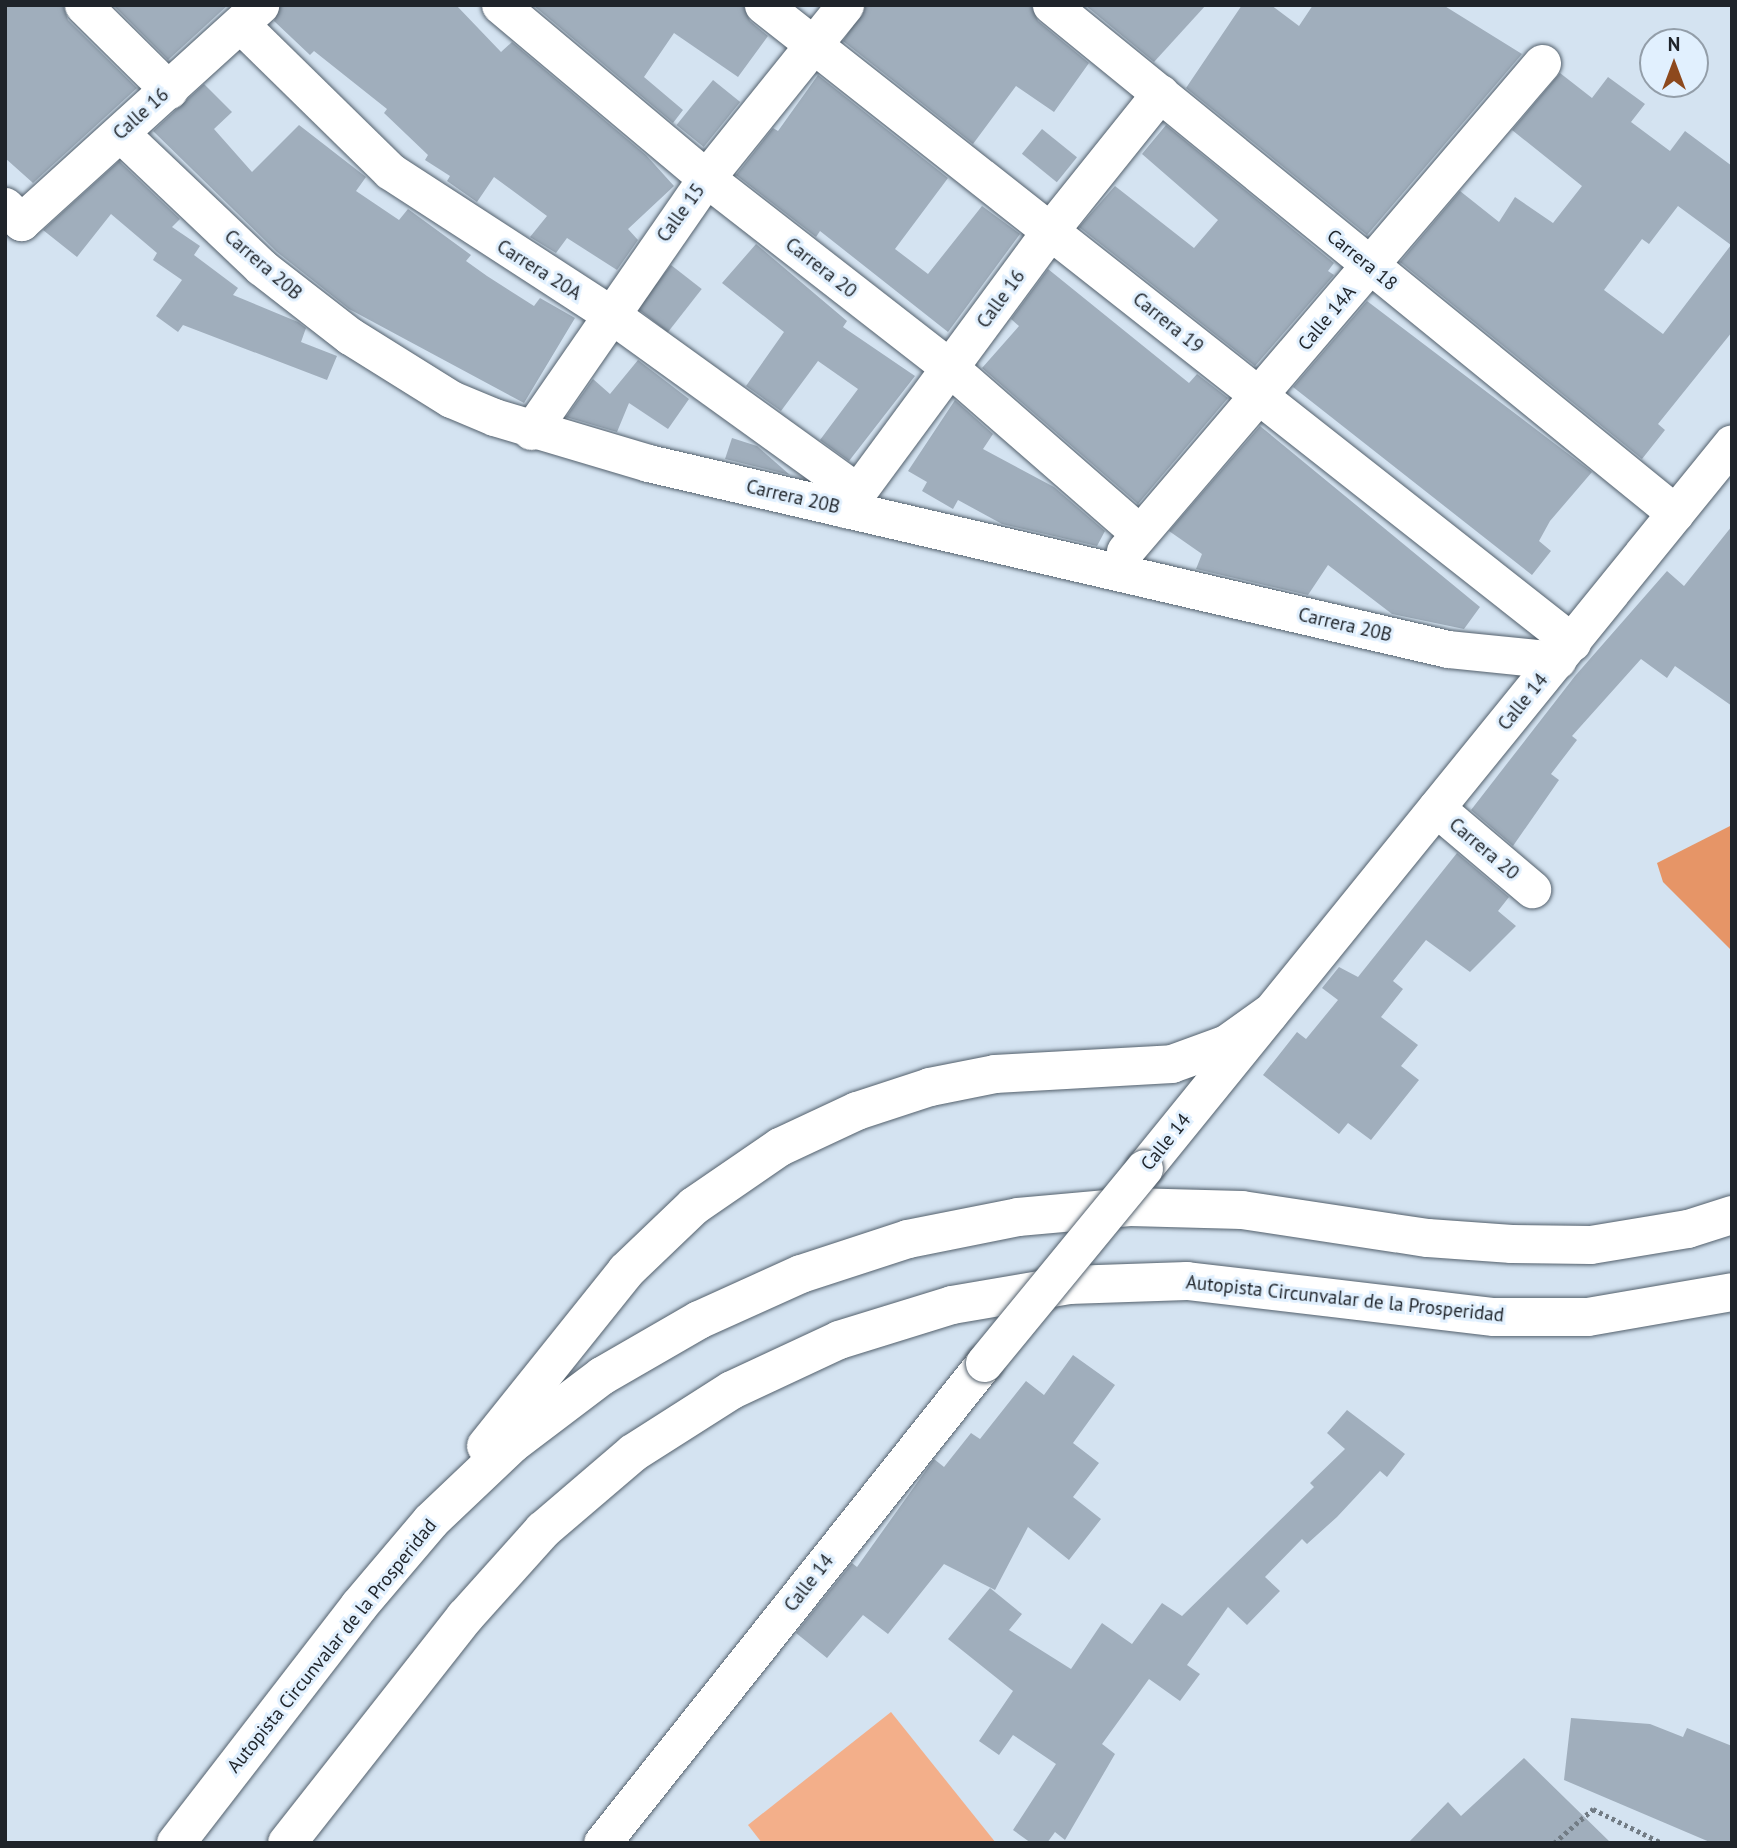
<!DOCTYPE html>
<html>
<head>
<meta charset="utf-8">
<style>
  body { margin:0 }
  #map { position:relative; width:1737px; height:1848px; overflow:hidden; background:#d4e3f1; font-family:"PT Sans",sans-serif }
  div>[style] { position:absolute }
  .green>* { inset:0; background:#f3af8a }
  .water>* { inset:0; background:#e69567 }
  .building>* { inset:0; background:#a0aebc; transform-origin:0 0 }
  .path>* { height:4.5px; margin-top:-2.25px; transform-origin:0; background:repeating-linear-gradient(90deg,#727c85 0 3.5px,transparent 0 7px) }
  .roads { filter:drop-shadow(0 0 2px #53606c) drop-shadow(0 0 2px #53606c) }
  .minor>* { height:37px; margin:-18.5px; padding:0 18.5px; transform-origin:18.5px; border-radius:18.5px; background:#fff }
  .highway>* { height:38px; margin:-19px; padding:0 19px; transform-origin:19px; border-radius:19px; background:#fff }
  .bridges { filter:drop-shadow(0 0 2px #53606c) drop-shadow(0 0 2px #53606c) }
  .minor-bridge>* { height:37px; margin:-18.5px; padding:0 18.5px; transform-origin:18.5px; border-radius:18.5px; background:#fff }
  span { translate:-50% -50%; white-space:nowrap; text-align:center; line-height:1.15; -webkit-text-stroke:6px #e1f0fe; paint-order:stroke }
  .street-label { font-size:19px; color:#1f242a }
  .frame { position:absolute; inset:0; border:7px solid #1f242a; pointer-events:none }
  .north { position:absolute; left:1639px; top:28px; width:70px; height:70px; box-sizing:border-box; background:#e1f0fe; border:2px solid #939ea9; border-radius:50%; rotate:0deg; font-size:19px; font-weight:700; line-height:28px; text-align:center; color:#1f242a }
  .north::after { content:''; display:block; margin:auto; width:24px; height:32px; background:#8d491d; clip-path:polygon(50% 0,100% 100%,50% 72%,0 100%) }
</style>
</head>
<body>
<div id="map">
  <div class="green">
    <div style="clip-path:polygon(891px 1712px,996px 1843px,762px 1843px,748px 1825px)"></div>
  </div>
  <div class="water">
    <div style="clip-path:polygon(1732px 825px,1732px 951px,1663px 882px,1657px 863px)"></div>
  </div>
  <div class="building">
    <div style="clip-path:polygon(5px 5px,63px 5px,68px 20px,137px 88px,33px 183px,5px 158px)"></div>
    <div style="clip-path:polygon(113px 5px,228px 5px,168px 60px)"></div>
    <div style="clip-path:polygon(280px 5px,456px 5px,501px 52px,512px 42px,646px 155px,674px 186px,628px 229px,638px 240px,617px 270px,567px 238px,556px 253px,530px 237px,547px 216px,494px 177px,477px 202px,447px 181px,450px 176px,425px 160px,428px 155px,384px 113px,387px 109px,314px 51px,310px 55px,274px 21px)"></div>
    <div style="clip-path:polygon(533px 5px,743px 5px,750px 21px,768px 36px,738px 77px,674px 33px,644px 77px,683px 110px,673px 123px)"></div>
    <div style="clip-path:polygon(866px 5px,1031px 5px,1038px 21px,1089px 63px,1054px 112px,1016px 86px,973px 144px,843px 41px)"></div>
    <div style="clip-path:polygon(1085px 5px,1206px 5px,1154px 62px)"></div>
    <div style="clip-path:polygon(1242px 5px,1271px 5px,1299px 26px,1313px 5px,1443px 5px,1522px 54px,1367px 235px,1186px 88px)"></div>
    <div style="clip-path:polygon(evenodd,1560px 73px,1592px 98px,1608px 77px,1645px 104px,1631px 122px,1670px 151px,1685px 131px,1732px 166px,1732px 332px,1658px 424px,1665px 430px,1642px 459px,1400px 262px,1460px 191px,1499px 222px,1515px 197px,1553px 223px,1582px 186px,1512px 130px,1560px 73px,1678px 206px,1731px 245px,1663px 334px,1604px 290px,1642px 239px,1649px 244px,1678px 206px)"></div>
    <div style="clip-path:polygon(818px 75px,948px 178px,895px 249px,928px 274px,982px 206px,1020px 234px,948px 332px,820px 231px,816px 237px,736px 175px,773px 128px,778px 131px)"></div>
    <div style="left:713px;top:80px;width:35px;height:58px;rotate:39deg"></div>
    <div style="clip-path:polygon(204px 84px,232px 112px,214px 129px,252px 172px,299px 125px,366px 177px,356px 191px,399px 220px,408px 209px,471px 255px,466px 261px,487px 276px,534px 306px,540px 298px,575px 318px,524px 403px,349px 309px,277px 252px,153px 131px)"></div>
    <div style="clip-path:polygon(1166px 125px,1334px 263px,1328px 271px,1334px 275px,1255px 366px,1079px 227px,1115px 186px,1194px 248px,1218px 220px,1142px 154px)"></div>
    <div style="left:1042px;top:129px;width:45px;height:32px;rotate:39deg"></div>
    <div style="clip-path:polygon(119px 161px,180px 219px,172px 227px,200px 246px,194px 255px,238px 288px,233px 295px,298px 322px,306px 328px,301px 342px,337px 356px,327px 380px,183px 325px,178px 332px,156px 316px,182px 280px,153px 260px,157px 253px,111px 214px,77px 257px,43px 230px)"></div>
    <div style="clip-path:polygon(756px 244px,847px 321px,843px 327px,915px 376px,849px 461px,820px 440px,858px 389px,818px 361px,781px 411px,746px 386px,784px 332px,722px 283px)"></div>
    <div style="left:671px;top:265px;width:39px;height:55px;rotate:38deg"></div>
    <div style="clip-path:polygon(1048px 269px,1189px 383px,1197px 374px,1228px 398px,1138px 504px,982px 368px,1019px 326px,1011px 319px)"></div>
    <div style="clip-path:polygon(1367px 301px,1592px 472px,1550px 521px,1539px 541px,1551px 551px,1532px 575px,1293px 387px)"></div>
    <div style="clip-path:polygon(638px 360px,689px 399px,668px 429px,629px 403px,617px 432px,566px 417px,593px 379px,610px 394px)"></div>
    <div style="clip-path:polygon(955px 400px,993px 434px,983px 449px,1054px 487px,1105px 531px,1097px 546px,1002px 524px,958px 500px,953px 509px,922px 491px,927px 482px,908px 471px)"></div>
    <div style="clip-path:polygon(1260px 426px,1480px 607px,1464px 629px,1392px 614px,1328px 565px,1308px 595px,1196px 569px,1202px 554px,1169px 531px)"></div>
    <div style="clip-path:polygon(732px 438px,757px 446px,790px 475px,725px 459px)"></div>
    <div style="clip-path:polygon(1732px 526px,1732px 706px,1675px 666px,1667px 678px,1641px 659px,1572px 736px,1577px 740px,1551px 774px,1559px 780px,1513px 846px,1471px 810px,1575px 676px,1667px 571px,1684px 586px)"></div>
    <div style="clip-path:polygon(1457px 853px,1509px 897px,1498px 911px,1516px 926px,1470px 972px,1426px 940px,1393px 981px,1403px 989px,1381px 1017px,1418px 1045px,1401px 1066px,1419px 1080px,1371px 1140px,1348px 1123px,1339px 1134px,1263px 1075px,1297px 1032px,1306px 1039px,1338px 1000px,1322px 988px,1339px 967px,1358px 977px)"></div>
    <div style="clip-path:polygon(1073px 1355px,1115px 1385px,1073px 1443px,1099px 1463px,1073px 1497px,1101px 1519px,1069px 1560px,1028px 1527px,995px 1590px,944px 1564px,888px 1634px,863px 1615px,827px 1658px,796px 1633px,852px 1563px,857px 1567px,934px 1459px,944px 1467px,971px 1433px,980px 1439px,1026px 1381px,1044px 1395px)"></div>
    <div style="clip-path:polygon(1347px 1410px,1405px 1454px,1387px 1477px,1380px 1471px,1337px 1517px,1307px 1544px,1302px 1539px,1265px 1577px,1280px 1591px,1247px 1625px,1228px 1607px,1187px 1665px,1200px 1674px,1180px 1701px,1149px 1679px,1102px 1744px,1115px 1754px,1065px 1840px,1055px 1832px,1047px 1843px,1031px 1843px,1013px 1830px,1056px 1764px,1013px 1735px,999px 1755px,979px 1741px,1013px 1691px,948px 1639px,990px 1588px,1022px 1614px,1009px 1630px,1071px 1669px,1102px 1623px,1132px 1644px,1162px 1603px,1182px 1616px,1314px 1487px,1310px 1483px,1345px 1449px,1327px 1433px)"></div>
    <div style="clip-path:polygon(1571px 1718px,1650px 1724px,1683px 1737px,1687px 1728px,1732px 1746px,1732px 1843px,1712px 1843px,1564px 1780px)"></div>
    <div style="clip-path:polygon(1524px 1758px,1611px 1843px,1408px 1843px,1448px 1802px,1461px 1816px)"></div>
  </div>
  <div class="path">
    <div style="left:1554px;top:1843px;width:52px;rotate:-41.1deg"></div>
    <div style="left:1593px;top:1809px;width:77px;rotate:26.2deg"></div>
  </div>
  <div class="roads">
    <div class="minor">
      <div style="left:83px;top:5px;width:121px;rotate:44.7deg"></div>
      <div style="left:500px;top:5px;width:269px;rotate:40deg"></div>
      <div style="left:706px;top:178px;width:309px;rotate:37.9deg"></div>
      <div style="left:950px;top:368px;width:251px;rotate:41.1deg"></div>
      <div style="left:763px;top:5px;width:1030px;rotate:38.22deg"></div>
      <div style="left:1051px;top:5px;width:805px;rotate:39.15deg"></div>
      <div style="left:241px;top:25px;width:209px;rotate:44.4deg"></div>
      <div style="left:390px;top:171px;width:261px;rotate:33deg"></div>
      <div style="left:609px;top:313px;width:306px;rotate:35.8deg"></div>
      <div style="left:120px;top:133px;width:195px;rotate:43.5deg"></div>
      <div style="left:261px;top:267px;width:113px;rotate:37.8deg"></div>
      <div style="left:350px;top:336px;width:119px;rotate:32deg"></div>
      <div style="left:451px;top:399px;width:47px;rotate:22.7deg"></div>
      <div style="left:494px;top:417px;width:161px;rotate:16.6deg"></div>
      <div style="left:648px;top:463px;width:821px;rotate:13.09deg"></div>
      <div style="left:1448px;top:649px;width:110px;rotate:5.8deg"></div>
      <div style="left:5px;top:206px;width:23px;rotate:45deg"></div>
      <div style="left:21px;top:222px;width:323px;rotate:-42.2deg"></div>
      <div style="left:531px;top:431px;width:308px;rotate:-55.3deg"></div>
      <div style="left:706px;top:178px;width:222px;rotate:-51.2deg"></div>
      <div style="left:845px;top:509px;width:349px;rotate:-53.6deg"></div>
      <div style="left:1052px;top:228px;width:173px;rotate:-51.3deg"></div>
      <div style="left:1125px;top:551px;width:642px;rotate:-49.49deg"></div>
      <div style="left:1436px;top:808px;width:126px;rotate:40.2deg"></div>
      <div style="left:1144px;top:1168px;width:933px;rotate:-50.96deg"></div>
      <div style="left:602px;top:1843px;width:613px;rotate:-51.49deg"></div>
    </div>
    <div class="highway">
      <div style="left:486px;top:1446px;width:224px;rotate:-51.3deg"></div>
      <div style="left:626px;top:1271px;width:94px;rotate:-43.7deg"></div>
      <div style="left:694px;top:1206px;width:104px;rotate:-34.5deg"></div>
      <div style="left:780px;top:1147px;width:85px;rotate:-25.1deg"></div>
      <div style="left:857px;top:1111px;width:77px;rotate:-18.2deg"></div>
      <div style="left:930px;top:1087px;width:66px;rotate:-11.3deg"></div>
      <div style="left:995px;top:1074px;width:177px;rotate:-3.2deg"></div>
      <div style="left:1172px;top:1064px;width:59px;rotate:-20deg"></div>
      <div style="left:1227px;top:1044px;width:52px;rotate:-35.5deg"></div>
      <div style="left:176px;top:1843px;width:299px;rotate:-52.3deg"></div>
      <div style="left:359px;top:1606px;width:111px;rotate:-49.7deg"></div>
      <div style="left:431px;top:1521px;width:112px;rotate:-43.5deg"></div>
      <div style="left:512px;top:1444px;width:113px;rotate:-37.1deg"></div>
      <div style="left:602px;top:1376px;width:112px;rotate:-30deg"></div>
      <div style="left:699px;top:1320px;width:112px;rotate:-24.3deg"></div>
      <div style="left:801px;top:1274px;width:113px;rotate:-18.1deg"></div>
      <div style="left:908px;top:1239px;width:112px;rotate:-11.3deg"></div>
      <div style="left:1018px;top:1217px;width:112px;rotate:-5.1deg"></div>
      <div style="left:1130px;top:1207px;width:112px;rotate:1.5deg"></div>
      <div style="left:1242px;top:1210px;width:188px;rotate:8.6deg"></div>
      <div style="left:1428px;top:1238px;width:84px;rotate:4.1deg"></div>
      <div style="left:1512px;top:1244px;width:79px;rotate:0.7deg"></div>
      <div style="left:1591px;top:1245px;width:98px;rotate:-9.4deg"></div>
      <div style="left:1688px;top:1229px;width:46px;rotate:-17.7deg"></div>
      <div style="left:287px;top:1843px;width:288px;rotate:-51.8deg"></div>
      <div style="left:465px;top:1617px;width:117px;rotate:-48.1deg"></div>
      <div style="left:543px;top:1530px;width:118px;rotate:-40.5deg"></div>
      <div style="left:633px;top:1453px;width:117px;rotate:-32.5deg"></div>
      <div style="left:732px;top:1390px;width:118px;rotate:-25deg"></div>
      <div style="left:839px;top:1340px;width:118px;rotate:-17.2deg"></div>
      <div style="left:952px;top:1305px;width:119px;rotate:-9.7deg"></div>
      <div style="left:1069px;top:1285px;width:118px;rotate:-1.9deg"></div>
      <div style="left:1187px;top:1281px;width:309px;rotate:6.7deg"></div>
      <div style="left:1494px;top:1317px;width:94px"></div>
      <div style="left:1588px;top:1317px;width:146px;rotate:-9.8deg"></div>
    </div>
  </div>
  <div class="bridges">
    <div class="minor-bridge">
      <div style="left:984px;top:1363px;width:252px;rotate:-50.6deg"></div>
    </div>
  </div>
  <div class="street-label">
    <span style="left:141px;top:114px;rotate:-42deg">Calle 16</span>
    <span style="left:681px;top:213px;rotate:-54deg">Calle 15</span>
    <span style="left:1362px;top:260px;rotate:39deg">Carrera 18</span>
    <span style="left:263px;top:265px;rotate:41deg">Carrera 20B</span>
    <span style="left:821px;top:268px;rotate:38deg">Carrera 20</span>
    <span style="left:539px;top:270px;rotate:32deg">Carrera 20A</span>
    <span style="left:1001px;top:299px;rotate:-54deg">Calle 16</span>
    <span style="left:1327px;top:318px;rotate:-50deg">Calle 14A</span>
    <span style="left:1168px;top:323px;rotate:39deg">Carrera 19</span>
    <span style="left:793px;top:497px;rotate:13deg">Carrera 20B</span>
    <span style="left:1345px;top:625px;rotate:13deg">Carrera 20B</span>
    <span style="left:1523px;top:702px;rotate:-51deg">Calle 14</span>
    <span style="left:1484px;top:849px;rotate:40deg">Carrera 20</span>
    <span style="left:1166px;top:1142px;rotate:-51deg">Calle 14</span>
    <span style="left:1345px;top:1299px;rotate:6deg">Autopista Circunvalar de la Prosperidad</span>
    <span style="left:809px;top:1583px;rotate:-52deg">Calle 14</span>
    <span style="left:332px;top:1646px;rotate:-51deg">Autopista Circunvalar de la Prosperidad</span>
  </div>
  <div class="frame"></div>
  <div class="north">N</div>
</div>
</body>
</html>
